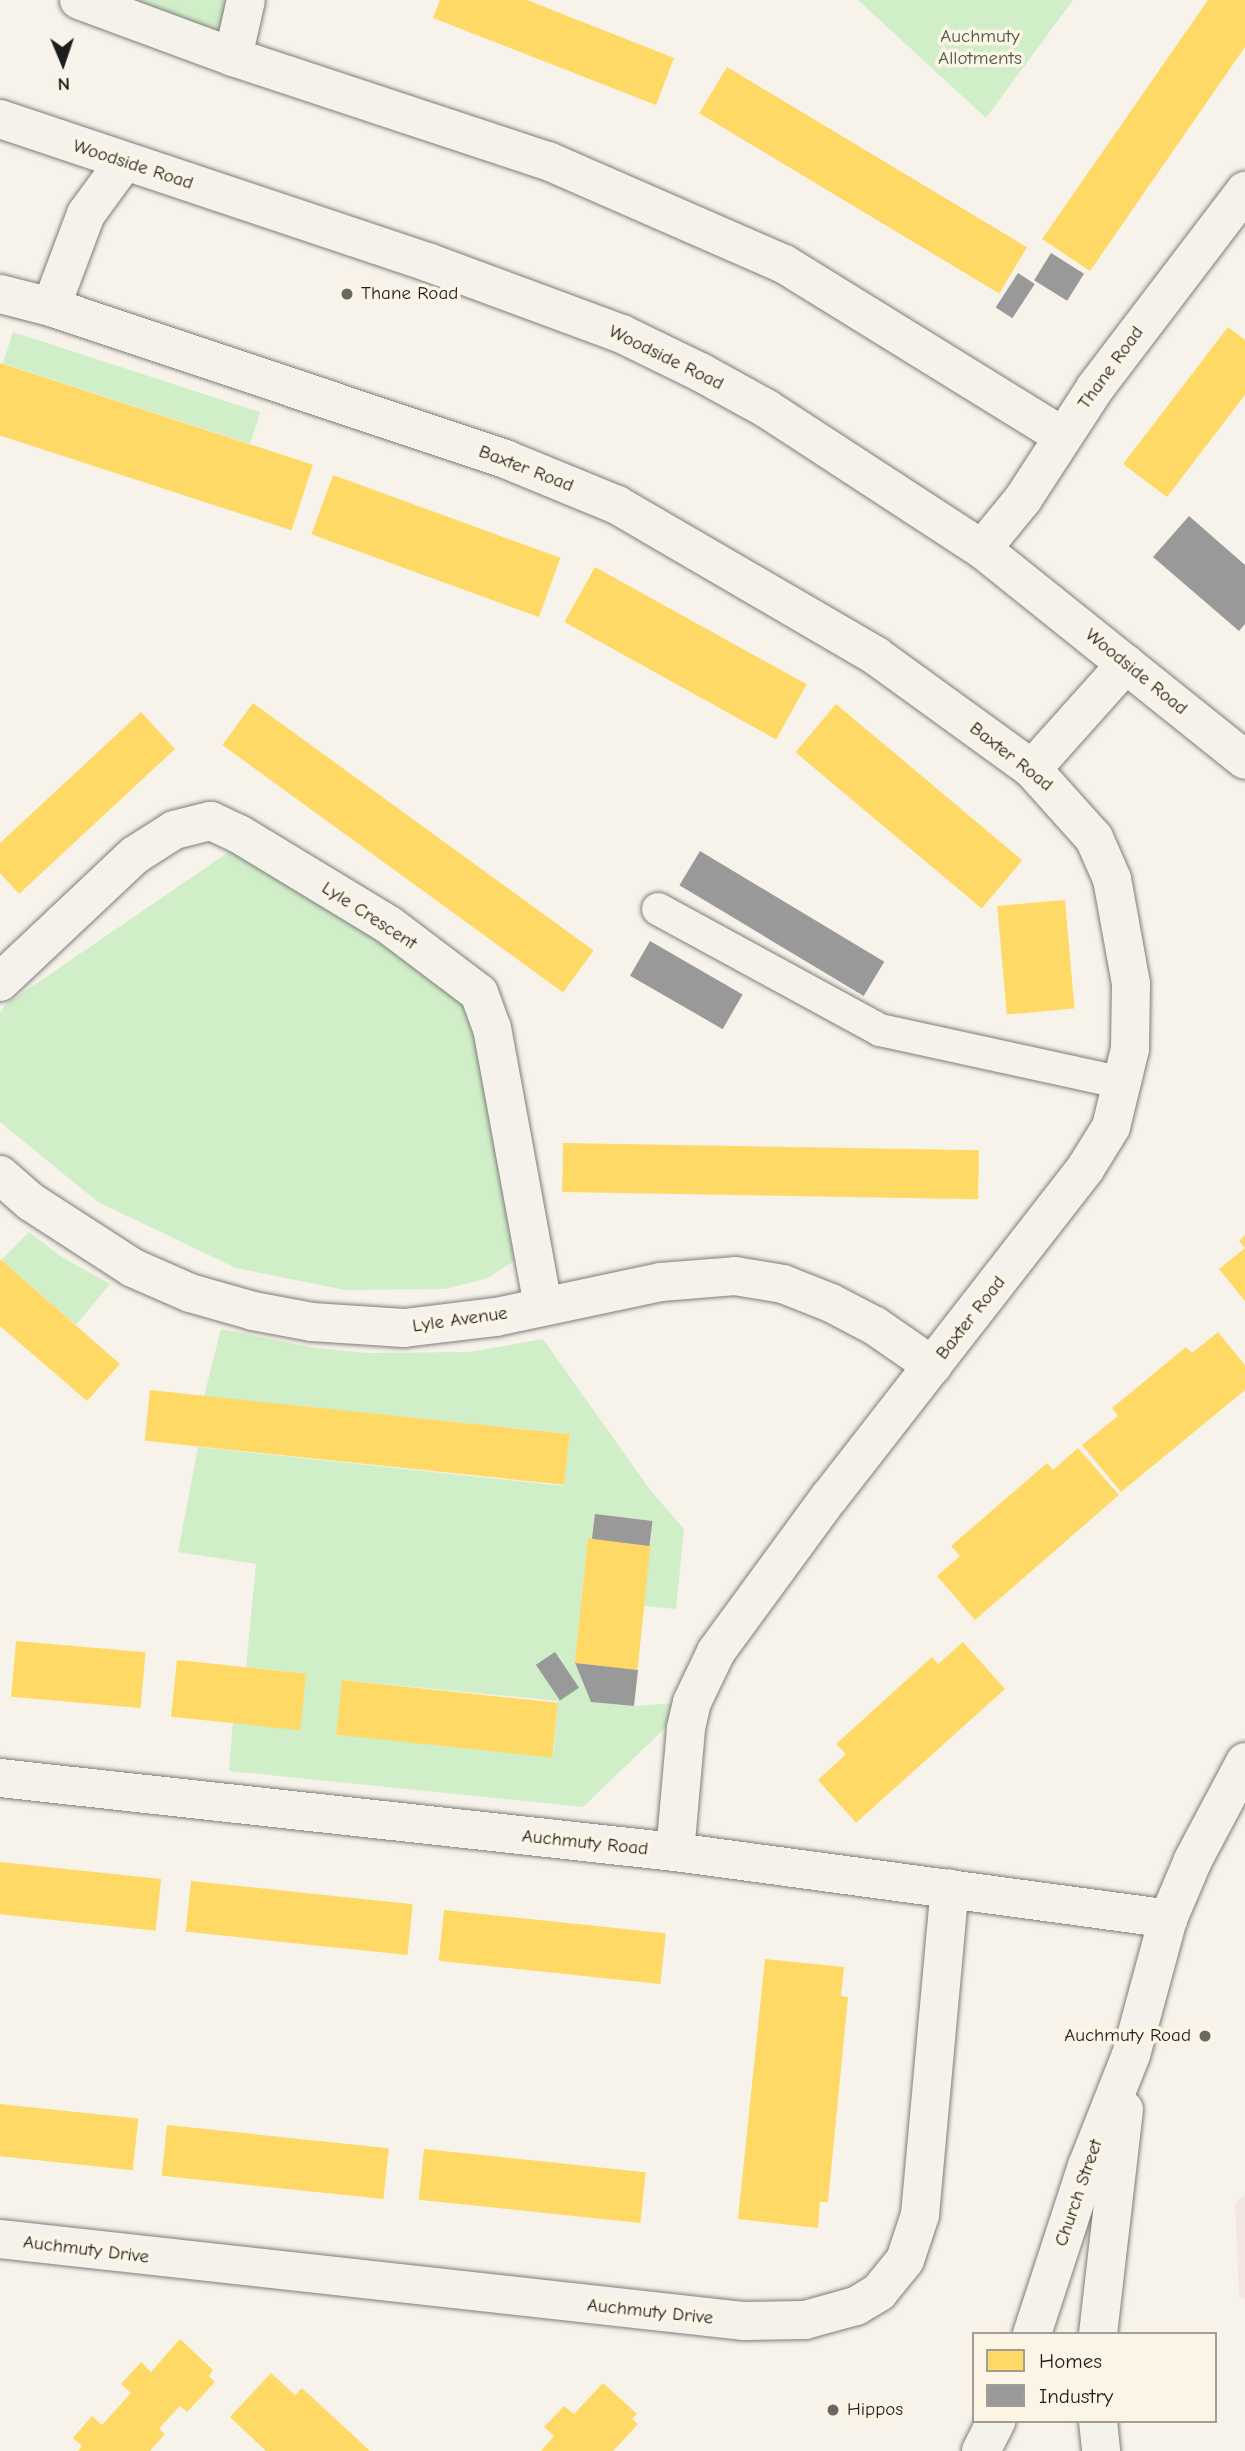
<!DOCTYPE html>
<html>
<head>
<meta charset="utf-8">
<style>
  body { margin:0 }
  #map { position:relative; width:1245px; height:2451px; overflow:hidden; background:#f7f3ea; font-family:"Comic Neue",sans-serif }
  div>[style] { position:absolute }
  .built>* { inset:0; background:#f4e7e2 }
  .green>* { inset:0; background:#d0eec8; transform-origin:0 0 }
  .homes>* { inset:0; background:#ffd966; transform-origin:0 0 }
  .industry>* { inset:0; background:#999; transform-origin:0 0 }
  .roads { filter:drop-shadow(0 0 2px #7f7d79) drop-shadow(0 0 2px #7f7d79) }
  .service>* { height:32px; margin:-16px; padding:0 16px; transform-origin:16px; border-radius:16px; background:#f5f2ec }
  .minor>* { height:38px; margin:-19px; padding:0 19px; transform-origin:19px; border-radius:19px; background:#f5f2ec }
  .tertiary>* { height:38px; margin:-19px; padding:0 19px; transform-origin:19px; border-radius:19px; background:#f5f2ec }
  .dots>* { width:19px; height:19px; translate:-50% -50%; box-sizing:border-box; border:4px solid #fcf5e5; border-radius:50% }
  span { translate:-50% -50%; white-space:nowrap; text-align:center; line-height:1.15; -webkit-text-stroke:7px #fcf5e5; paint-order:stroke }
  .park-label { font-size:19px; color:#495a47 }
  .street-label { font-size:19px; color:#1c1c1c }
  .poi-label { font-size:19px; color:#1c1c1c }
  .left { translate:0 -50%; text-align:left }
  .right { translate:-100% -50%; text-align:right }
  .legend { position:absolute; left:972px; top:2332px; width:245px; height:91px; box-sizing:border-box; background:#fcf5e5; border:2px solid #a29e95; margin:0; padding:9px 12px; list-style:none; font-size:21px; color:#1c1c1c }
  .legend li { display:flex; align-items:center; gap:14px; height:35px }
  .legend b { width:35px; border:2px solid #a29e95 }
  .north { position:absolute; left:28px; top:28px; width:70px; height:70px; -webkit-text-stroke:5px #fcf5e5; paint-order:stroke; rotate:178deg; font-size:19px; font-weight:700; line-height:28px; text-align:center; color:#1c1c1c }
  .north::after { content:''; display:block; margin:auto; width:24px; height:32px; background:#1c1c1c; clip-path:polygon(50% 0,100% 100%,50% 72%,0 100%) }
</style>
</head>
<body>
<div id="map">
  <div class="built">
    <div style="clip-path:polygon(1245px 2195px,1245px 2300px,1239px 2296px,1235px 2203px)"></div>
  </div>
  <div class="green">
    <div style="clip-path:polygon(85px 0,250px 0,233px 57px)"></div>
    <div style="clip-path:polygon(858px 0,1073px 0,986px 118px)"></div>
    <div style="left:13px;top:332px;width:260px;height:33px;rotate:18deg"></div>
    <div style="clip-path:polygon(236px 847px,472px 1005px,514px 1261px,488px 1278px,445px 1289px,345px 1290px,236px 1268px,98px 1202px,0 1122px,0 1013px,5px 1005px)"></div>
    <div style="clip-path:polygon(29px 1232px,62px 1257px,110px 1284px,76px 1325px,1px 1260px)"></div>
    <div style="clip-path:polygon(evenodd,221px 1329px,315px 1348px,368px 1353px,470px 1352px,543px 1339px,650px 1490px,684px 1529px,676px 1609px,644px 1606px,653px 1521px,595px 1515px,593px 1539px,588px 1539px,575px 1664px,591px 1702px,634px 1706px,692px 1702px,583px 1807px,229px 1771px,233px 1722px,300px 1728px,305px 1673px,246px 1667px,256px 1564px,178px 1552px,198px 1447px,564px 1486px,570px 1434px,204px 1396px,221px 1329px,343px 1680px,558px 1701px,553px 1754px,337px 1735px,343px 1680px)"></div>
  </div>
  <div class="homes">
    <div style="clip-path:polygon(440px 0,527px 0,674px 58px,656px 105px,433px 18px)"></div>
    <div style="clip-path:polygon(1208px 0,1245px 0,1245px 47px,1090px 271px,1042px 239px)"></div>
    <div style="left:727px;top:67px;width:350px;height:54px;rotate:31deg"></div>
    <div style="clip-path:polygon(1228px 327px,1245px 340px,1245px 395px,1167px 497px,1123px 464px)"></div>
    <div style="left:0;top:363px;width:329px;height:69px;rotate:18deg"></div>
    <div style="left:333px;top:475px;width:242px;height:63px;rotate:20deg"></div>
    <div style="left:595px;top:567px;width:242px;height:63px;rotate:29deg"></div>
    <div style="left:253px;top:703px;width:421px;height:52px;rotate:36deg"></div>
    <div style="left:836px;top:704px;width:243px;height:63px;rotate:40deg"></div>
    <div style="clip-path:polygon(141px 712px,175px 749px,19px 894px,0 873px,0 843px)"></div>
    <div style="left:1065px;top:900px;width:109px;height:68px;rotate:85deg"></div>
    <div style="left:563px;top:1143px;width:416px;height:49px;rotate:1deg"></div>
    <div style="clip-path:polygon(1245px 1235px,1245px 1301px,1219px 1269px,1245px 1248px,1239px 1241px)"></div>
    <div style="clip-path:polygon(0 1259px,120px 1364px,87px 1401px,0 1326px)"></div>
    <div style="clip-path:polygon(1218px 1332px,1245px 1365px,1245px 1390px,1121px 1492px,1082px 1445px,1118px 1416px,1112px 1408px,1186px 1347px,1192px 1353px)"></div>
    <div style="left:150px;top:1390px;width:422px;height:51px;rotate:6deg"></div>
    <div style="clip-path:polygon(1078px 1448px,1119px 1495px,975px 1620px,937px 1576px,960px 1556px,951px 1546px,1047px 1463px,1053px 1470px)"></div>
    <div style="left:588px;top:1538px;width:63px;height:126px;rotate:6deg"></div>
    <div style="left:16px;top:1641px;width:130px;height:56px;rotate:5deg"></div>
    <div style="clip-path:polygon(963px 1642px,1005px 1689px,856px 1823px,818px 1780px,846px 1754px,836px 1744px,932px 1657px,938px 1664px)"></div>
    <div style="left:177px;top:1660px;width:130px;height:57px;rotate:6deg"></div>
    <div style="left:342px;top:1680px;width:217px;height:55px;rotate:6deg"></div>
    <div style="left:0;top:1862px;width:162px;height:52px;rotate:6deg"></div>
    <div style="left:191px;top:1881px;width:223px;height:51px;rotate:6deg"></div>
    <div style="left:444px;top:1910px;width:223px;height:51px;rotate:6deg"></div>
    <div style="clip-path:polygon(765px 1959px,844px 1967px,841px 1996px,848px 1997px,828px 2202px,820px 2202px,818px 2228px,738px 2219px)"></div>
    <div style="left:0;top:2104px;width:139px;height:52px;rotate:6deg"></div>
    <div style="left:167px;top:2125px;width:223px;height:51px;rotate:6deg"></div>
    <div style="left:424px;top:2149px;width:223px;height:51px;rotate:6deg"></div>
    <div style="clip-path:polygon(180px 2339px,213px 2370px,209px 2376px,215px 2382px,187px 2412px,180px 2406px,164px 2423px,159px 2429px,165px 2434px,150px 2451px,78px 2451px,82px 2446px,73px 2438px,92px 2416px,102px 2425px,131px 2393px,121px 2384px,141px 2362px,151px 2372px)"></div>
    <div style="clip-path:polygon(271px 2373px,295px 2395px,302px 2388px,370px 2451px,266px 2451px,230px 2417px)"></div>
    <div style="clip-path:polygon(603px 2383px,637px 2414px,632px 2419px,638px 2424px,613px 2451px,541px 2451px,554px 2436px,544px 2427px,564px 2406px,574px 2414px)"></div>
  </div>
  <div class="industry">
    <div style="left:1051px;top:253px;width:39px;height:32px;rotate:32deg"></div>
    <div style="left:1018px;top:273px;width:20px;height:41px;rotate:33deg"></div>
    <div style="clip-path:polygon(1189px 516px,1245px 565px,1245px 624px,1239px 631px,1153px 557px)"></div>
    <div style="left:700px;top:851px;width:215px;height:40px;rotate:31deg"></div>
    <div style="left:650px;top:941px;width:107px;height:40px;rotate:30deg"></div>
    <div style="left:595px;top:1514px;width:58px;height:25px;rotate:7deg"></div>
    <div style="left:555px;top:1652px;width:43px;height:23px;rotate:56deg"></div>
    <div style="clip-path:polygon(575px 1663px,638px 1670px,634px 1706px,591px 1702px)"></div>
  </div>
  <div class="roads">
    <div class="service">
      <div style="left:658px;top:909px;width:253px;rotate:28.6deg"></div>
      <div style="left:880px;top:1030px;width:250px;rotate:12.3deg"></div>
    </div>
    <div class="minor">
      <div style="left:79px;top:0;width:164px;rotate:20.3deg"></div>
      <div style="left:233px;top:57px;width:332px;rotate:18.3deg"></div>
      <div style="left:548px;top:161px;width:257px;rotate:23.6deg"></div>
      <div style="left:784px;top:264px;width:327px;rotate:31.7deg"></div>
      <div style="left:233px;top:57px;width:58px;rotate:-77.2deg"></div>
      <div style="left:0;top:294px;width:53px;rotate:14.3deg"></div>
      <div style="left:51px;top:307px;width:479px;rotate:18.5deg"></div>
      <div style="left:505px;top:459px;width:121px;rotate:22.3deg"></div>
      <div style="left:617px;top:505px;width:300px;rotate:30.2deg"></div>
      <div style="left:876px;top:656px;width:193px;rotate:35.9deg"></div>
      <div style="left:1032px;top:769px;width:93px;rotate:48.1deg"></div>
      <div style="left:1094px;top:838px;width:45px;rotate:66.3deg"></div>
      <div style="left:1112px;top:879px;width:107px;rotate:79.7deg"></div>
      <div style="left:1131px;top:984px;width:65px;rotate:90.9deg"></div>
      <div style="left:1130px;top:1049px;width:80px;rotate:103.7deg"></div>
      <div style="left:1111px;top:1127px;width:49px;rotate:121.8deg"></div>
      <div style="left:1085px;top:1169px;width:415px;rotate:127.9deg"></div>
      <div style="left:830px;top:1496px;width:193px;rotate:126.2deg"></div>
      <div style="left:716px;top:1652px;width:55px;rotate:115.6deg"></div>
      <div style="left:692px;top:1702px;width:28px;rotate:103deg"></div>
      <div style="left:686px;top:1729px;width:123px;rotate:95.1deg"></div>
      <div style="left:51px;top:307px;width:99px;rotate:-69.4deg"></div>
      <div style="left:86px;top:214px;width:64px;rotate:-53.8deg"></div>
      <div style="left:982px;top:549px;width:65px;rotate:-50.6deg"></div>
      <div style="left:1023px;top:499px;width:132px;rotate:-57deg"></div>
      <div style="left:1095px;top:388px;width:248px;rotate:-52.7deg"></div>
      <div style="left:1032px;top:769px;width:141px;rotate:-48.2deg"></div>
      <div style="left:0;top:982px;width:185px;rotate:-43.3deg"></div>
      <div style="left:135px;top:855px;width:46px;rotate:-32.7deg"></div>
      <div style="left:174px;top:830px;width:38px;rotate:-14deg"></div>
      <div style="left:211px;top:821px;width:31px;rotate:25deg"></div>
      <div style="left:239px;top:834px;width:175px;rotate:31.2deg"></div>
      <div style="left:389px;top:925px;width:113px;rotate:37.1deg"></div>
      <div style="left:479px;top:993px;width:37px;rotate:70deg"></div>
      <div style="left:492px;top:1028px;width:283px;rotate:79.6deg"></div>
      <div style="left:0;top:1175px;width:41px;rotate:41.1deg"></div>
      <div style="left:31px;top:1202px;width:121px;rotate:32.9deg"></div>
      <div style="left:133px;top:1268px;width:62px;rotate:23.7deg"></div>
      <div style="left:190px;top:1293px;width:66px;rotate:15.9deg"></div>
      <div style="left:253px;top:1311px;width:60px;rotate:10.6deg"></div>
      <div style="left:312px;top:1322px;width:92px;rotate:3.7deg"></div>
      <div style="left:404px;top:1328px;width:93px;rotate:-6.8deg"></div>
      <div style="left:496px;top:1317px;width:169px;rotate:-12deg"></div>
      <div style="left:661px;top:1282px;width:74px;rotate:-4.6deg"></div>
      <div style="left:735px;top:1276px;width:49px;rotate:9.5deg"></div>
      <div style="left:783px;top:1284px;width:52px;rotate:21.6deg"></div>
      <div style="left:831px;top:1303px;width:50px;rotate:27.6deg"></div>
      <div style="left:875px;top:1326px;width:70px;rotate:34.6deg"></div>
      <div style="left:0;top:1778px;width:679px;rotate:6.26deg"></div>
      <div style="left:675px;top:1852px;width:498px;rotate:7.7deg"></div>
      <div style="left:0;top:2239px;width:749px;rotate:6.29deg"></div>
      <div style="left:744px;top:2321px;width:61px;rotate:-0.9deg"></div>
      <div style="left:805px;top:2320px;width:53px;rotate:-15.4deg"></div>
      <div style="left:856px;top:2306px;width:27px;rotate:-31deg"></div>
      <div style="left:879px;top:2292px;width:41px;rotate:-50.9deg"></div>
      <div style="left:905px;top:2260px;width:47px;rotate:-71.6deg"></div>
      <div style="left:920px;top:2215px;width:328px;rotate:-84.8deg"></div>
    </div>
    <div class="tertiary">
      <div style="left:0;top:119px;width:453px;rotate:18.5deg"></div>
      <div style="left:430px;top:263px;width:205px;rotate:20.3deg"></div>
      <div style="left:622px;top:334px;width:87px;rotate:26deg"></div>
      <div style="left:700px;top:372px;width:77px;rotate:28.9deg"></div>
      <div style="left:767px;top:409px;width:257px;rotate:33.1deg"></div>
      <div style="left:982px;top:549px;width:337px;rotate:38.7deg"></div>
      <div style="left:1032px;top:2334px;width:177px;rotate:-71.9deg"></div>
      <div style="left:1087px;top:2166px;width:119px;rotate:-68.4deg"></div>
      <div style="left:1131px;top:2055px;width:141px;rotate:-74.8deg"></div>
      <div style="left:1168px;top:1919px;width:64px;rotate:-67deg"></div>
      <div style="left:1193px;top:1860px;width:111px;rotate:-62deg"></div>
      <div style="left:1098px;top:2334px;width:226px;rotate:-83.4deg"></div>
      <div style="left:1098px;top:2421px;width:30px;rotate:84deg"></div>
      <div style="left:981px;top:2451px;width:34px;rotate:-63deg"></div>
    </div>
  </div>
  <div class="dots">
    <div style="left:347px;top:294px;background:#696764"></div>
    <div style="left:1205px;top:2036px;background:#696764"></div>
    <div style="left:833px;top:2410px;background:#696764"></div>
  </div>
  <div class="park-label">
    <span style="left:980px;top:48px">Auchmuty<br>Allotments</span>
  </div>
  <div class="street-label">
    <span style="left:133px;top:165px;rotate:18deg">Woodside Road</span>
    <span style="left:666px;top:358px;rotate:26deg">Woodside Road</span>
    <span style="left:1111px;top:368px;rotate:-54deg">Thane Road</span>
    <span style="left:526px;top:469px;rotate:21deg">Baxter Road</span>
    <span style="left:1136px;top:672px;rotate:39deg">Woodside Road</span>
    <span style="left:1011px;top:757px;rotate:38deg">Baxter Road</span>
    <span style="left:369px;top:916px;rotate:33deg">Lyle Crescent</span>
    <span style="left:971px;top:1318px;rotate:-52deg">Baxter Road</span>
    <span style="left:460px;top:1320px;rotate:-8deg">Lyle Avenue</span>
    <span style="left:585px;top:1843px;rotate:6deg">Auchmuty Road</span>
    <span style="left:1079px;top:2193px;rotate:-71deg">Church Street</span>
    <span style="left:86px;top:2250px;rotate:7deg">Auchmuty Drive</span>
    <span style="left:650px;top:2312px;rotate:6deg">Auchmuty Drive</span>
  </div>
  <div class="poi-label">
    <span class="left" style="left:361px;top:294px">Thane Road</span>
    <span class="right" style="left:1191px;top:2036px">Auchmuty Road</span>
    <span class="left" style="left:847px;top:2410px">Hippos</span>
  </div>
  <ul class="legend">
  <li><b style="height:19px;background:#ffd966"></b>Homes</li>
  <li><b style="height:19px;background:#999"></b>Industry</li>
  </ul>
  <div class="north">N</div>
</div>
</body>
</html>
